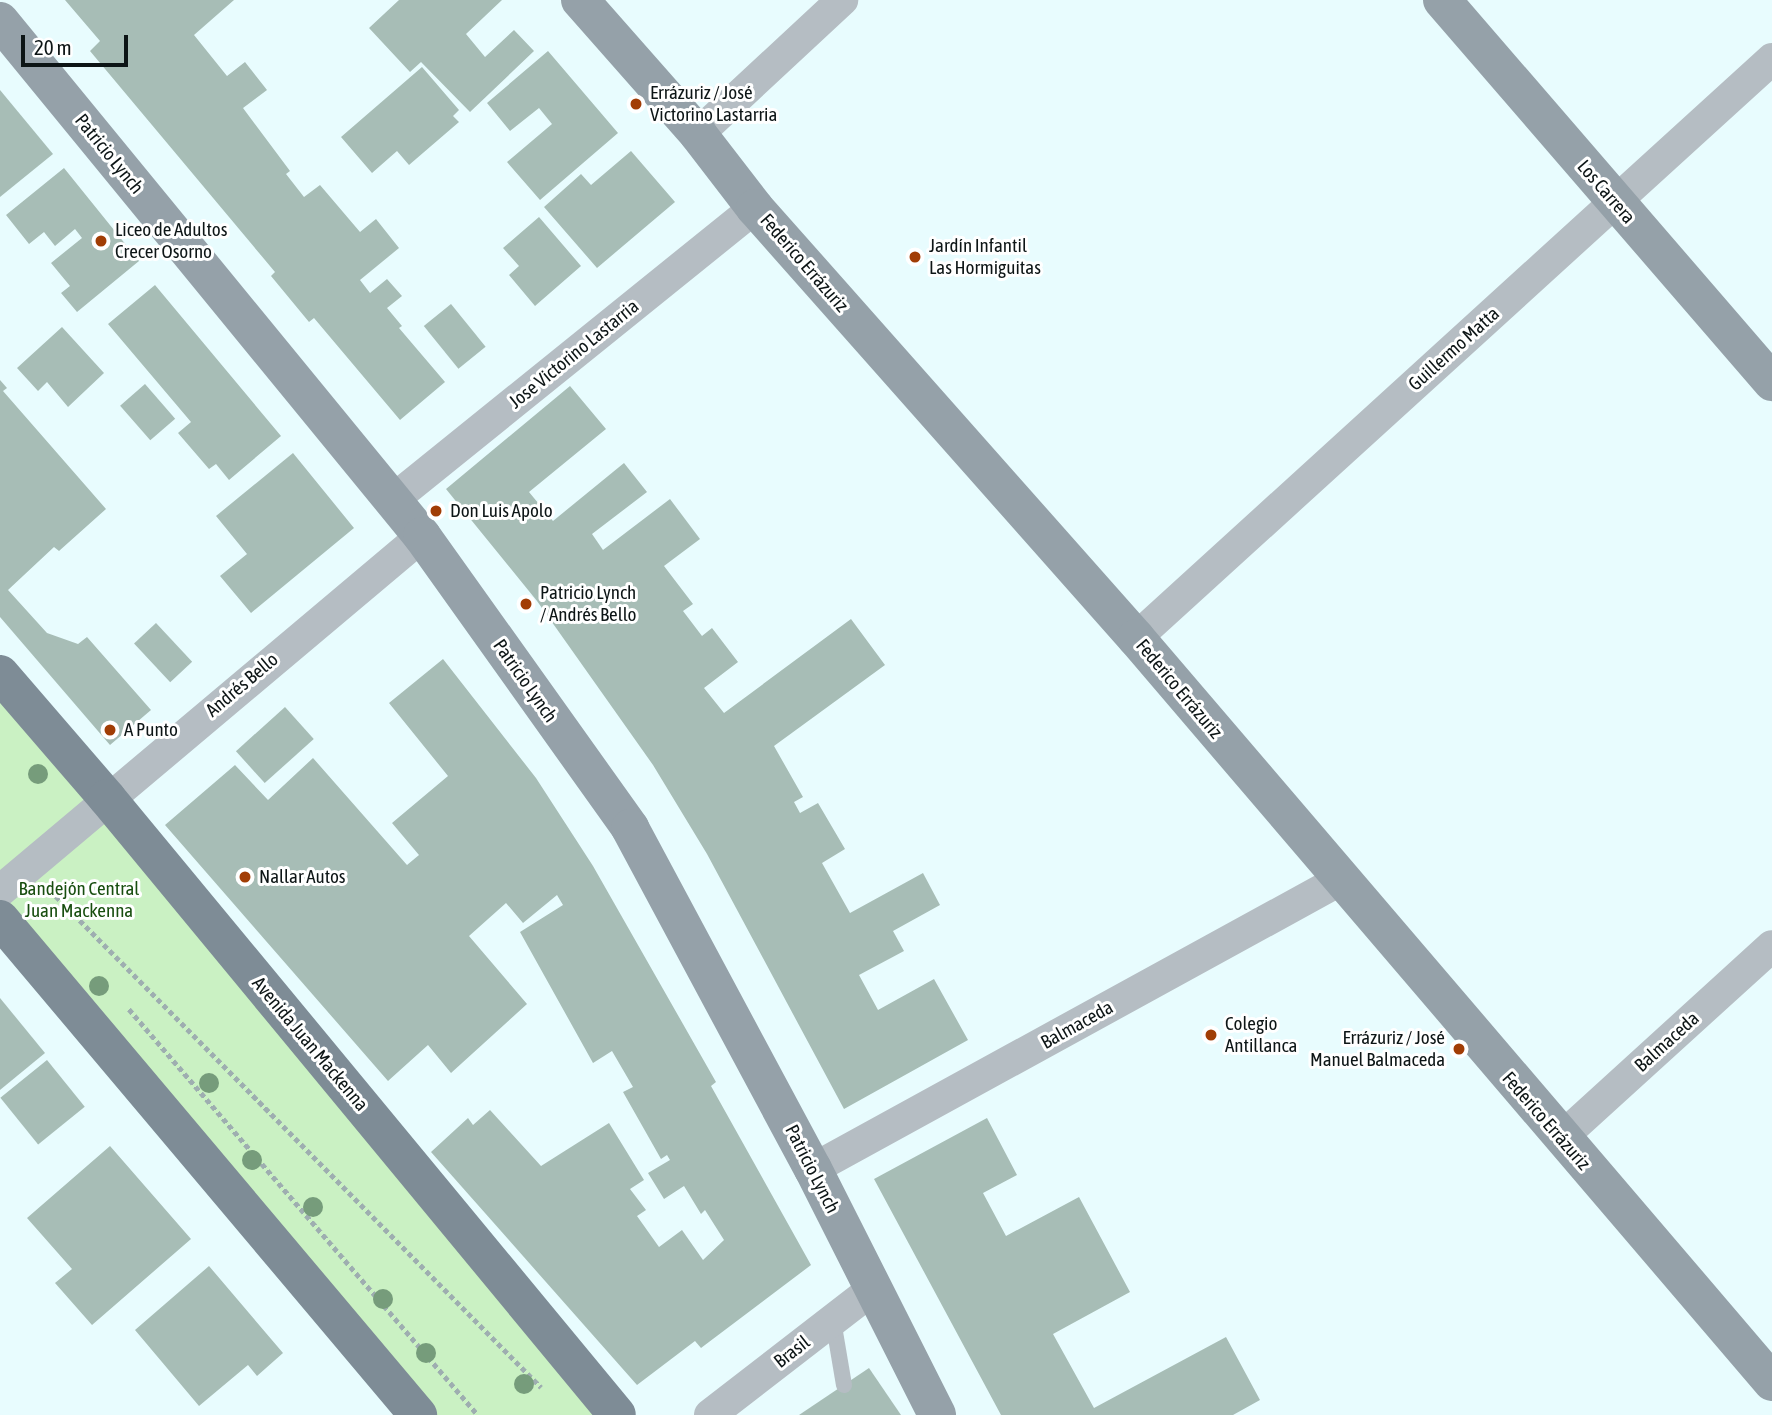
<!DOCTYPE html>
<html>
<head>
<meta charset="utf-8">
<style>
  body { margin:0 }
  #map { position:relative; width:1772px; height:1415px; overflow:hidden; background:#e8fcfe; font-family:"Asap Condensed",sans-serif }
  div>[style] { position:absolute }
  .green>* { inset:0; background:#caf1c3 }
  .building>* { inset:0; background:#a7bdb6; transform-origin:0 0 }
  .path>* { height:4.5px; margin-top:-2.25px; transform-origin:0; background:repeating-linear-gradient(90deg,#9eaeb0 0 5px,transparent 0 8.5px) }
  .lane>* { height:16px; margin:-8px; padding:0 8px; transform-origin:8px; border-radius:8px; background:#b5bdc3 }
  .street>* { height:32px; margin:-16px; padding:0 16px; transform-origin:16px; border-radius:16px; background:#b5bdc3 }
  .secondary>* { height:38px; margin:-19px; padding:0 19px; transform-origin:19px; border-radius:19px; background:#95a1a9 }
  .primary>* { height:38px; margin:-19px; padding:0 19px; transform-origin:19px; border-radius:19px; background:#7e8c96 }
  .trees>* { width:20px; height:20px; margin:-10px; border-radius:50%; background:#769c7b }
  .dots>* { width:19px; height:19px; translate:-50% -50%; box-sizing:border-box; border:4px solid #fff; border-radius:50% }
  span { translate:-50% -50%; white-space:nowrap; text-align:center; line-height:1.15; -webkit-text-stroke:6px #fff; paint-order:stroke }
  .poi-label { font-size:19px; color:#0d1516 }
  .left { translate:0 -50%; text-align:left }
  .right { translate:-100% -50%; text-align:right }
  .street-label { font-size:19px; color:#0d1516 }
  .park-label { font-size:19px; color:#184e0f }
  .scale { position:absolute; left:21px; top:35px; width:107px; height:32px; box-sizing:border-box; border:4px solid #0d1516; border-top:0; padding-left:9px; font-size:21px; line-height:24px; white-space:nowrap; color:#0d1516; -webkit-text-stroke:5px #fff; paint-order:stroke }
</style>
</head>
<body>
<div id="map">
  <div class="green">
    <div style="clip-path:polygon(0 699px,602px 1415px,429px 1415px,0 912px)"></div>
  </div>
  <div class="building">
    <div style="clip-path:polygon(65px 0,234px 0,194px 35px,227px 76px,245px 62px,267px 90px,243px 108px,290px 171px,286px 174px,304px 197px,320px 185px,360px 232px,376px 219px,399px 248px,360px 280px,370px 293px,387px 279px,402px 296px,387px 308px,402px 326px,399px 328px,445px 382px,400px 420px,314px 318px,309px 322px,271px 276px,275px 272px,90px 51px,100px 41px)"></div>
    <div style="clip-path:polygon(399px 0,502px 0,466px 34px,485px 57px,514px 30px,534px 51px,470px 112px,421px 62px,410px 72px,369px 28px)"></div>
    <div style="clip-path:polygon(548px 51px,618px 133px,540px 200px,507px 162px,552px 124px,539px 108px,510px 131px,487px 103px)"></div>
    <div style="clip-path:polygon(422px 67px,459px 110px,453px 116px,459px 122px,409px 165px,397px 151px,372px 173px,341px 137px)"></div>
    <div style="clip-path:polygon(0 90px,53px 154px,0 197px)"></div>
    <div style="clip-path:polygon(631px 151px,675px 202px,597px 268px,544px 207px,581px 174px,591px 185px)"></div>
    <div style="clip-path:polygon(64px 168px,139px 261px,77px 312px,61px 293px,70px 286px,51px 263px,82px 238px,75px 229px,55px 246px,44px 232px,29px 244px,6px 215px)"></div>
    <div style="clip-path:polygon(539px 217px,581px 266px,535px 306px,509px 275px,519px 266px,503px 248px)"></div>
    <div style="clip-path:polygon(155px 285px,281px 436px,229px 480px,216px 464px,209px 469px,178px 433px,191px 422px,108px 324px)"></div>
    <div style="left:451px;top:304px;width:55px;height:35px;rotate:51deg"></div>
    <div style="clip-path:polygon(62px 327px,104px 373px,68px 407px,47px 382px,38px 391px,17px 368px)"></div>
    <div style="clip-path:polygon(0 380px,7px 388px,3px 391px,106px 509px,59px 551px,54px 547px,8px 590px,47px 633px,78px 644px,87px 637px,151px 710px,110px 745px,0 617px)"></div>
    <div style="left:145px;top:384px;width:46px;height:33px;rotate:49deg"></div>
    <div style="clip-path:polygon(570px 386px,606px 429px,529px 492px,553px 521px,624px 463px,647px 492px,592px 534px,603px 550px,670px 499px,700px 539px,664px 566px,693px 604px,683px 611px,702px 636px,712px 628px,738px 662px,704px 688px,724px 713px,851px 619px,885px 665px,774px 746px,803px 797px,794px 802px,800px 813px,818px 803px,845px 849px,822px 863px,850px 913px,923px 873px,940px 905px,893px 931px,904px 951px,859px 975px,878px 1010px,934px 979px,968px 1040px,844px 1109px,707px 854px,653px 765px,537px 601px,446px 489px)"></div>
    <div style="clip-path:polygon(293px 453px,354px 528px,251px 613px,220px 576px,247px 554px,216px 516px)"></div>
    <div style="left:156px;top:623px;width:53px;height:30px;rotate:47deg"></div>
    <div style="clip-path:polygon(443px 659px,536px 778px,593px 866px,716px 1082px,711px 1086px,811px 1265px,701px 1348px,695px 1341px,637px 1385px,431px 1152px,468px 1118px,473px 1125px,490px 1110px,541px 1166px,609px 1123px,644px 1180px,630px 1189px,646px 1210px,637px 1216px,659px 1247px,682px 1230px,703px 1260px,724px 1240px,705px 1210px,701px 1214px,684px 1186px,664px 1199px,648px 1173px,670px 1160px,667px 1155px,661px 1159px,623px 1092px,633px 1087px,612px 1051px,593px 1063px,520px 932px,563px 905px,557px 895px,523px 923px,506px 903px,469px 936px,527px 1004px,451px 1073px,428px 1045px,388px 1081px,165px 825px,235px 765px,268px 800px,313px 758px,407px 865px,419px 855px,392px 823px,448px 776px,389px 703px)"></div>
    <div style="left:285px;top:707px;width:43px;height:66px;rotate:48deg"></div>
    <div style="clip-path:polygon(0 998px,45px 1053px,0 1090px)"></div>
    <div style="left:47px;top:1060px;width:60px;height:60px;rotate:51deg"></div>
    <div style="clip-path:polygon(987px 1118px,1017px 1175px,983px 1193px,1006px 1236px,1079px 1197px,1130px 1292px,1053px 1334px,1094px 1408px,1226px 1337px,1260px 1400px,1233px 1415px,1001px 1415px,874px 1179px)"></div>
    <div style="clip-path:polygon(110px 1146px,191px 1239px,92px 1325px,55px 1283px,72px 1269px,27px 1218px)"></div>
    <div style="clip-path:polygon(209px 1266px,283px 1353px,257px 1376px,248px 1365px,199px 1406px,135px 1330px)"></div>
    <div style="clip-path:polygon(869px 1368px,901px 1415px,799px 1415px)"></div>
  </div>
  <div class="path">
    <div style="left:50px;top:890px;width:699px;rotate:45.35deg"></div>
    <div style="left:129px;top:1009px;width:535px;rotate:49.32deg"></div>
  </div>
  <div class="lane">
    <div style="left:833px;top:1320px;width:66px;rotate:80.4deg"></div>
  </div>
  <div class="street">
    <div style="left:698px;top:134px;width:197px;rotate:-42.9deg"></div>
    <div style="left:394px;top:499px;width:464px;rotate:-38.9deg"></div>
    <div style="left:1136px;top:638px;width:860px;rotate:-42.31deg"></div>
    <div style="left:0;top:891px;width:551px;rotate:-40.07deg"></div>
    <div style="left:1561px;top:1138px;width:285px;rotate:-42.3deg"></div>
    <div style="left:813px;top:1169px;width:601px;rotate:-28.74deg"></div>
    <div style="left:710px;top:1415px;width:206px;rotate:-37.7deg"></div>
  </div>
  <div class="secondary">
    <div style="left:580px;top:0;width:179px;rotate:48.6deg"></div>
    <div style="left:698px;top:134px;width:93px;rotate:52.4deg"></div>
    <div style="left:755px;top:208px;width:575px;rotate:48.46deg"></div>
    <div style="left:1136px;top:638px;width:979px;rotate:49.47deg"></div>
    <div style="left:1442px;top:0;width:505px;rotate:49.18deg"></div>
    <div style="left:0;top:21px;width:666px;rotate:50.67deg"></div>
    <div style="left:422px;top:536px;width:359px;rotate:54.5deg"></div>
    <div style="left:630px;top:828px;width:387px;rotate:61.8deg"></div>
    <div style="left:813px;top:1169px;width:275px;rotate:63.2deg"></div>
  </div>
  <div class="primary">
    <div style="left:0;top:674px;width:164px;rotate:49.2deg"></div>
    <div style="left:107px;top:798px;width:800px;rotate:50.42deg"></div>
    <div style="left:0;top:919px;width:649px;rotate:49.88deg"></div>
  </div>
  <div class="trees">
    <div style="left:38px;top:774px"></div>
    <div style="left:99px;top:986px"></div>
    <div style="left:209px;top:1083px"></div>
    <div style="left:252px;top:1160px"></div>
    <div style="left:313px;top:1207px"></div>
    <div style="left:383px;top:1299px"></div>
    <div style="left:426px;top:1353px"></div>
    <div style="left:524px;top:1384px"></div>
  </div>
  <div class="dots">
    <div style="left:636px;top:104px;background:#a13d05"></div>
    <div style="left:101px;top:241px;background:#a13d05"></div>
    <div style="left:915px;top:257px;background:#a13d05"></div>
    <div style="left:436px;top:511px;background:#a13d05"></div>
    <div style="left:526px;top:604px;background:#a13d05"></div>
    <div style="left:110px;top:730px;background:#a13d05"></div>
    <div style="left:245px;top:877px;background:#a13d05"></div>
    <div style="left:1211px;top:1035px;background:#a13d05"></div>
    <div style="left:1459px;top:1049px;background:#a13d05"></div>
  </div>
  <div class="poi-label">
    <span class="left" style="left:650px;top:104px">Errázuriz / José<br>Victorino Lastarria</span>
    <span class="left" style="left:115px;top:241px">Liceo de Adultos<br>Crecer Osorno</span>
    <span class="left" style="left:929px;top:257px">Jardín Infantil<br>Las Hormiguitas</span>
    <span class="left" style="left:450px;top:511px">Don Luis Apolo</span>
    <span class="left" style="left:540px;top:604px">Patricio Lynch<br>/ Andrés Bello</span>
    <span class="left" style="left:124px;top:730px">A Punto</span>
    <span class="left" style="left:259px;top:877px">Nallar Autos</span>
    <span class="left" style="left:1225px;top:1035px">Colegio<br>Antillanca</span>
    <span class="right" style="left:1445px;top:1049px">Errázuriz / José<br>Manuel Balmaceda</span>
  </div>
  <div class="street-label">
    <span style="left:109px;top:154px;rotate:51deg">Patricio Lynch</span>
    <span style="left:1606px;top:192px;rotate:49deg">Los Carrera</span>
    <span style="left:804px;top:263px;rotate:49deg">Federico Errázuriz</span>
    <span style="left:1454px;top:349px;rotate:-42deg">Guillermo Matta</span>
    <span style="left:574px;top:354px;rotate:-39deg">Jose Victorino Lastarria</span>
    <span style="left:525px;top:681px;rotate:55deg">Patricio Lynch</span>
    <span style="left:242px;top:685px;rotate:-40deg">Andrés Bello</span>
    <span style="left:1179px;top:689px;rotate:50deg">Federico Errázuriz</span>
    <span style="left:1077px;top:1025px;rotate:-29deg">Balmaceda</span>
    <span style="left:1667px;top:1042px;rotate:-42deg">Balmaceda</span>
    <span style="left:310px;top:1044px;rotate:50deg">Avenida Juan Mackenna</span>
    <span style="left:1546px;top:1121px;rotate:49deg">Federico Errázuriz</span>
    <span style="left:812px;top:1169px;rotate:63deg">Patricio Lynch</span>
    <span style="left:792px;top:1352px;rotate:-38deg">Brasil</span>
  </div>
  <div class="park-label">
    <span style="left:79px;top:900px">Bandejón Central<br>Juan Mackenna</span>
  </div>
  <div class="scale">20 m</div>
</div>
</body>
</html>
